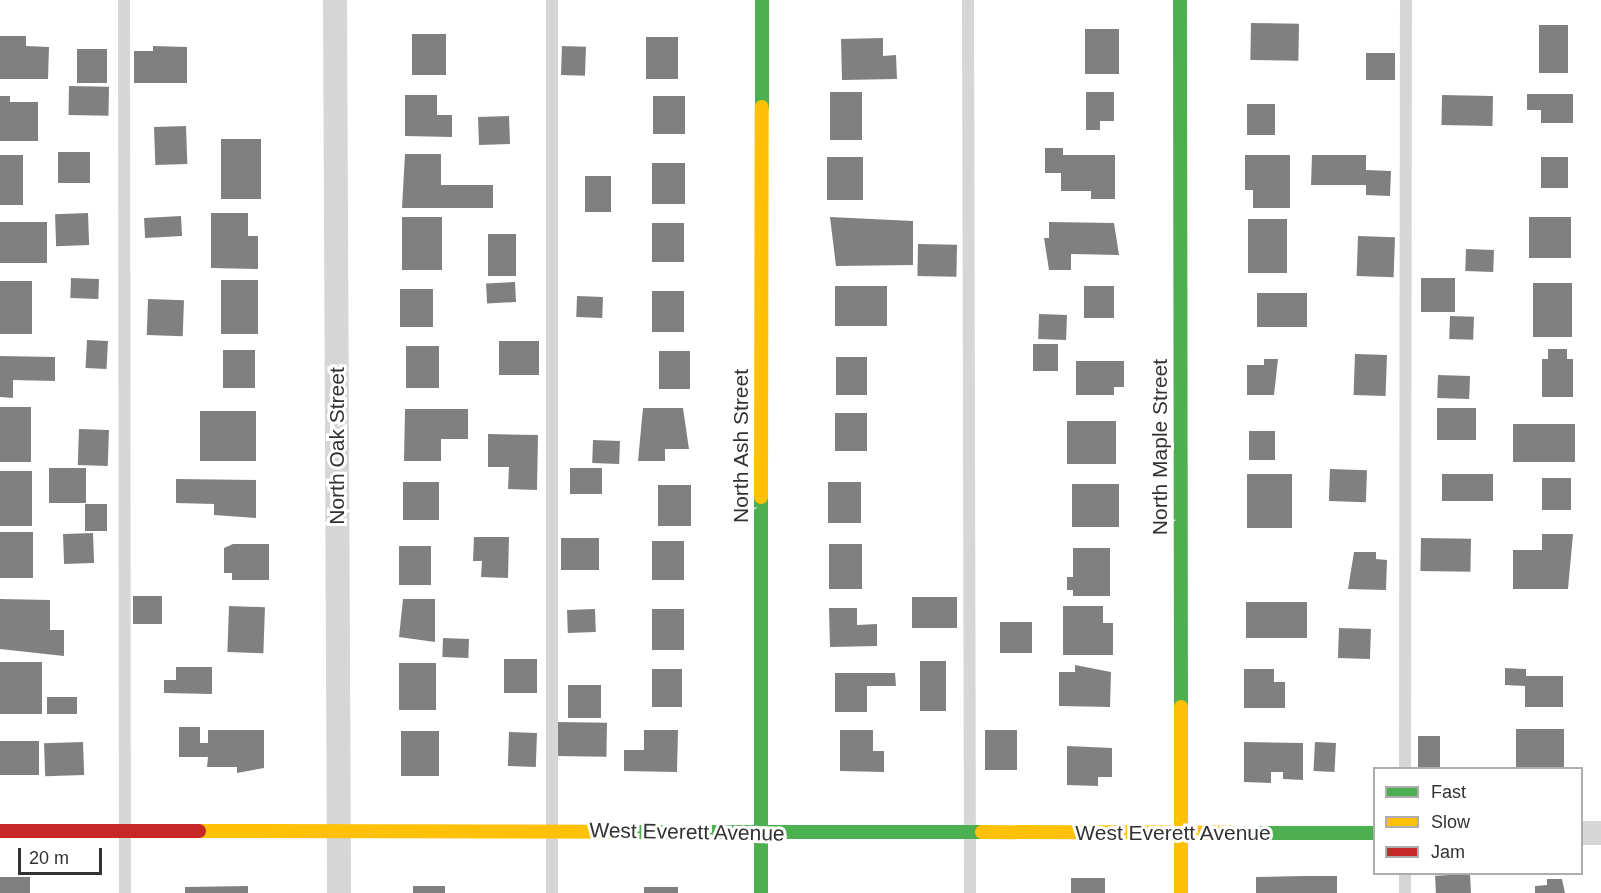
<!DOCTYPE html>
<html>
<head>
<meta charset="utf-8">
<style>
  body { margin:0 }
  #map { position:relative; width:1601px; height:893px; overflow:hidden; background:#fff; font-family:Arial,sans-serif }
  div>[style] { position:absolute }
  .building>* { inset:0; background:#808080; transform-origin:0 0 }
  .lane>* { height:12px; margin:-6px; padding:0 6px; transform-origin:6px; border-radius:6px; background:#d6d6d6 }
  .street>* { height:24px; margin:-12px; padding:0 12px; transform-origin:12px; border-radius:12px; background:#d6d6d6 }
  .fast>* { height:14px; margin:-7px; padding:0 7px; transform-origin:7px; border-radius:7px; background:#4caf50 }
  .slow>* { height:14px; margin:-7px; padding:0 7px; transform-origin:7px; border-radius:7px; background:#ffc107 }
  .jam>* { height:14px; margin:-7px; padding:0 7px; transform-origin:7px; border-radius:7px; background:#c62828 }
  span { translate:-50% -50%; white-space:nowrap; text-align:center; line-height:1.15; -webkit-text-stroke:6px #fff; paint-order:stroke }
  .street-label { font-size:21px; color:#323232 }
  .legend { position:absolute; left:1373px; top:767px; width:210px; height:108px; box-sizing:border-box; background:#fff; border:2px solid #adadad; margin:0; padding:8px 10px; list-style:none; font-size:18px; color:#323232 }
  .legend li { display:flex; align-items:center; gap:12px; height:30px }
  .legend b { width:30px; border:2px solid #adadad }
  .scale { position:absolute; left:18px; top:848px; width:84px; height:27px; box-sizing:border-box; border:3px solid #323232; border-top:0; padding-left:8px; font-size:18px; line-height:21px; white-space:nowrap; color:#323232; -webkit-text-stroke:4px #fff; paint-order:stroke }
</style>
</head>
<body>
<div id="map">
  <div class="building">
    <div style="left:1251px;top:23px;width:48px;height:37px;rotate:1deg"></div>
    <div style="left:1539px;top:25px;width:29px;height:48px"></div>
    <div style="left:1085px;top:29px;width:34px;height:45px"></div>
    <div style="left:412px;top:34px;width:34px;height:41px"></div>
    <div style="clip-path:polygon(0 36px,26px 36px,26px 46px,49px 47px,48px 79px,0 79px)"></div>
    <div style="left:646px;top:37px;width:32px;height:42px"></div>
    <div style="clip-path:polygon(883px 38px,883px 56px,896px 55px,897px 79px,842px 80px,841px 39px)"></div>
    <div style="clip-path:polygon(153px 46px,187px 47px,187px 83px,134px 83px,134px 51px,153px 51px)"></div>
    <div style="left:562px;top:46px;width:24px;height:29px;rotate:2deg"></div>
    <div style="left:77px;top:49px;width:30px;height:34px"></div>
    <div style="left:1366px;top:53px;width:29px;height:27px"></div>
    <div style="left:69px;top:86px;width:40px;height:29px;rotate:1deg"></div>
    <div style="left:830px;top:92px;width:32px;height:48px"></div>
    <div style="clip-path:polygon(1086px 92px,1114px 92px,1114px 121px,1100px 121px,1100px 130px,1086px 130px)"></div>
    <div style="clip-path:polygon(1527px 94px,1573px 94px,1573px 123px,1541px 123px,1541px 110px,1527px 110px)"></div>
    <div style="clip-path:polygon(405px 95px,437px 95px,437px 115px,452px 115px,452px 137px,405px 136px)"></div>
    <div style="left:1442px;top:95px;width:51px;height:30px;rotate:1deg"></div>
    <div style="clip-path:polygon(0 96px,10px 96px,10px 102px,38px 102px,38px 141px,0 141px)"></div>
    <div style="left:653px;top:96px;width:32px;height:38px"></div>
    <div style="left:1247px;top:104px;width:28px;height:31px"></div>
    <div style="left:509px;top:116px;width:28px;height:31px;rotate:88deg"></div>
    <div style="left:186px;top:126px;width:38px;height:32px;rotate:88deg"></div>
    <div style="left:221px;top:139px;width:40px;height:60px"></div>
    <div style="clip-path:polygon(1045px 148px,1063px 148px,1063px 155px,1115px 155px,1115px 199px,1091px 199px,1091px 191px,1061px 191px,1061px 173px,1045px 173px)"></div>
    <div style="left:58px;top:152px;width:32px;height:31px"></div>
    <div style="clip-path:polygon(405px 154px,441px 154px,441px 185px,493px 185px,493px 208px,402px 208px)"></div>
    <div style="left:0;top:155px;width:23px;height:50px"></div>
    <div style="clip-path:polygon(1245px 155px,1290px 155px,1290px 208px,1253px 208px,1253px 190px,1245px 190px)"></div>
    <div style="clip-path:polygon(1312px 155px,1366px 155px,1366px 170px,1391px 171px,1390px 196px,1366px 195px,1366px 185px,1311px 185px)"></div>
    <div style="left:863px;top:157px;width:43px;height:36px;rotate:90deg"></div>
    <div style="left:1541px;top:157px;width:27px;height:31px"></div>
    <div style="left:652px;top:163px;width:33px;height:41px"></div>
    <div style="left:585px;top:176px;width:26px;height:36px"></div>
    <div style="left:88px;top:213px;width:32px;height:33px;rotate:88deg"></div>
    <div style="clip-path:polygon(211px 213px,248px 213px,248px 236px,258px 236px,258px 269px,211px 268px)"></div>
    <div style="left:181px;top:216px;width:20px;height:37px;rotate:87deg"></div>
    <div style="left:402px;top:217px;width:40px;height:53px"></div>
    <div style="clip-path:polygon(830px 217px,913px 221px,913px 265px,836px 266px)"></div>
    <div style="left:1529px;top:217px;width:42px;height:41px"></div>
    <div style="left:1248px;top:219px;width:39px;height:54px"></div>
    <div style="left:0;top:222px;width:47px;height:41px"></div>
    <div style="clip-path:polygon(1049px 222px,1114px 223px,1119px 255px,1071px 254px,1071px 270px,1049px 270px,1044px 238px,1049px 238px)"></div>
    <div style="left:652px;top:223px;width:32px;height:39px"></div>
    <div style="left:488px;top:234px;width:28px;height:42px"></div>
    <div style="left:1358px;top:236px;width:37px;height:40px;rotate:2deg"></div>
    <div style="left:918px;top:244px;width:39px;height:32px;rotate:1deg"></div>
    <div style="left:1466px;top:249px;width:28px;height:22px;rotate:2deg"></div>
    <div style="left:71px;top:278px;width:28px;height:20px;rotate:2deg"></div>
    <div style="left:1455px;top:278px;width:34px;height:34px;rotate:90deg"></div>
    <div style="left:221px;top:280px;width:37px;height:54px"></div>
    <div style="left:0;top:281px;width:32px;height:53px"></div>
    <div style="left:515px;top:282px;width:20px;height:29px;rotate:87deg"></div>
    <div style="left:1533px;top:283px;width:39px;height:54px"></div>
    <div style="left:835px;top:286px;width:52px;height:40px"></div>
    <div style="left:1084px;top:286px;width:30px;height:32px"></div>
    <div style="left:400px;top:289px;width:33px;height:38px"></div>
    <div style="left:652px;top:291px;width:32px;height:41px"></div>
    <div style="left:1257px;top:293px;width:50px;height:34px"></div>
    <div style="left:577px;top:296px;width:26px;height:21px;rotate:2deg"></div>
    <div style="left:148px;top:299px;width:36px;height:36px;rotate:2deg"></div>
    <div style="left:1039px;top:314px;width:28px;height:25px;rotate:2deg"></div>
    <div style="left:1450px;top:316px;width:24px;height:23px;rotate:2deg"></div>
    <div style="left:87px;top:340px;width:21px;height:28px;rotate:3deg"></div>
    <div style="left:499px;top:341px;width:40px;height:34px"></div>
    <div style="left:1033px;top:344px;width:25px;height:27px"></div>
    <div style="left:406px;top:346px;width:33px;height:42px"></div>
    <div style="clip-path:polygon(1548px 349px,1567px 349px,1567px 359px,1573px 359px,1573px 397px,1542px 397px,1542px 359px,1548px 359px)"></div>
    <div style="left:223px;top:350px;width:32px;height:38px"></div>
    <div style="left:659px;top:351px;width:31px;height:38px"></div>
    <div style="left:1355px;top:354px;width:32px;height:41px;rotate:2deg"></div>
    <div style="clip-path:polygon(0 356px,55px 357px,55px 381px,13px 380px,13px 398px,0 397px)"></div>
    <div style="left:836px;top:357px;width:31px;height:38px"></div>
    <div style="clip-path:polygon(1264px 359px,1278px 359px,1274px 395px,1247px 395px,1247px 365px,1264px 365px)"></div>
    <div style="clip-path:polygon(1076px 361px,1124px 361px,1124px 387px,1114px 387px,1114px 395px,1076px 395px)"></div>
    <div style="left:1438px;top:375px;width:32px;height:23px;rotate:2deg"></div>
    <div style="left:0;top:407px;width:31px;height:55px"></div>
    <div style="clip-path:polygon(643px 408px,683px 408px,689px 449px,665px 449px,665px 461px,638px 461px)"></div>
    <div style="left:1437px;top:408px;width:39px;height:32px"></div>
    <div style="clip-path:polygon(405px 409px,468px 409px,468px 439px,441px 439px,441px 461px,404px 461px)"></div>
    <div style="left:200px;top:411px;width:56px;height:50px"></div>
    <div style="left:835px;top:413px;width:32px;height:38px"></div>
    <div style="left:1067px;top:421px;width:49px;height:43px"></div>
    <div style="left:1513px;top:424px;width:62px;height:38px"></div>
    <div style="left:79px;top:429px;width:30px;height:36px;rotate:2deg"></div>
    <div style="left:1249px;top:431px;width:26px;height:29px"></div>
    <div style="clip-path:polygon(488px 434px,538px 435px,537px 490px,508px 489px,509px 467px,488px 467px)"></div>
    <div style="left:593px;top:440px;width:27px;height:23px;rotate:2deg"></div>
    <div style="left:49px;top:468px;width:37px;height:35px"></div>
    <div style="left:570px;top:468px;width:32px;height:26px"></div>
    <div style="left:1330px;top:469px;width:37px;height:32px;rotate:2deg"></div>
    <div style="left:0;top:471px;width:32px;height:55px"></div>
    <div style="left:1247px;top:474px;width:45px;height:54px"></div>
    <div style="left:1493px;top:474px;width:27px;height:51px;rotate:90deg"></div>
    <div style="left:1542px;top:478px;width:29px;height:32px"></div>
    <div style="clip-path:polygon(176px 479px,256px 480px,256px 518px,214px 515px,214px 504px,176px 503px)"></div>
    <div style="left:403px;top:482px;width:36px;height:38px"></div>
    <div style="left:828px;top:482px;width:33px;height:41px"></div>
    <div style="left:1072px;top:484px;width:47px;height:43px"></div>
    <div style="left:658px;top:485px;width:33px;height:41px"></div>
    <div style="left:85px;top:504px;width:22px;height:27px"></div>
    <div style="left:0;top:532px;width:33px;height:46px"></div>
    <div style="left:93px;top:533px;width:30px;height:30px;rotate:88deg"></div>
    <div style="clip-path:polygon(1542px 534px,1573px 534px,1568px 589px,1513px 589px,1513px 550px,1542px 550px)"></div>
    <div style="clip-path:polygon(474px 537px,509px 537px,508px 578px,481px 577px,482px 561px,473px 561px)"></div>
    <div style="left:561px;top:538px;width:38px;height:32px"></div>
    <div style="left:1421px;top:538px;width:50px;height:33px;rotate:1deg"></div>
    <div style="left:652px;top:541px;width:32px;height:39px"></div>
    <div style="clip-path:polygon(233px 544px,269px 544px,269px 580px,232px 580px,232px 573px,224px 573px,224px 548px)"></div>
    <div style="left:829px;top:544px;width:33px;height:45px"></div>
    <div style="left:399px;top:546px;width:32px;height:39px"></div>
    <div style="clip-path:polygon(1073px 548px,1110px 548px,1110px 596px,1073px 596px,1073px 590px,1067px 590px,1067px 577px,1073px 577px)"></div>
    <div style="clip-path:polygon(1354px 552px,1376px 552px,1376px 559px,1387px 560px,1386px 590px,1348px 589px)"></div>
    <div style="left:133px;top:596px;width:29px;height:28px"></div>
    <div style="left:912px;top:597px;width:45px;height:31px"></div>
    <div style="clip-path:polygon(0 599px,50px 600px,50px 630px,64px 630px,64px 656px,0 649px)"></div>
    <div style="clip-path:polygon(403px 599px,435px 599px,435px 642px,399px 637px)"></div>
    <div style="left:1246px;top:602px;width:61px;height:36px"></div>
    <div style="left:229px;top:606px;width:36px;height:46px;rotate:2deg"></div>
    <div style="clip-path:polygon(1063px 606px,1103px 606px,1103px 623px,1113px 623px,1113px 655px,1063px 655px)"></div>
    <div style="clip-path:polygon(829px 608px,857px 608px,857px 625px,877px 624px,877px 646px,830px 647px)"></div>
    <div style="left:595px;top:609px;width:23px;height:28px;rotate:88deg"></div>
    <div style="left:652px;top:609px;width:32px;height:41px"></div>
    <div style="left:1000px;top:622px;width:32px;height:31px"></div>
    <div style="left:1339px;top:628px;width:32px;height:30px;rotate:2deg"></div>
    <div style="left:443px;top:638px;width:26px;height:19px;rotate:2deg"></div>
    <div style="left:537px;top:659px;width:34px;height:33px;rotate:90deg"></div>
    <div style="left:920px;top:661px;width:26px;height:50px"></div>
    <div style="left:0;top:662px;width:42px;height:52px"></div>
    <div style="left:399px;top:663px;width:37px;height:47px"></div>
    <div style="clip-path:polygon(1075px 665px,1111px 672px,1110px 707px,1059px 706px,1059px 672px,1075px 672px)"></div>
    <div style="clip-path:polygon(176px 667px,212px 667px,212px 694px,164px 693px,164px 680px,176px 680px)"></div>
    <div style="clip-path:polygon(1505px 668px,1526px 669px,1526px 676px,1563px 676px,1563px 707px,1525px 707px,1525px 686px,1505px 685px)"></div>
    <div style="left:652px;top:669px;width:30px;height:38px"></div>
    <div style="clip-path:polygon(1244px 669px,1274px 669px,1274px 682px,1285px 682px,1285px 708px,1244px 708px)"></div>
    <div style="clip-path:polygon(835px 673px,895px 673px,896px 686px,867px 686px,867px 712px,835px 712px)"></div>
    <div style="left:568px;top:685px;width:33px;height:33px"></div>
    <div style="left:77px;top:697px;width:17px;height:30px;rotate:90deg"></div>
    <div style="left:557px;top:722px;width:50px;height:34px;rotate:1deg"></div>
    <div style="clip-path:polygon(179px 727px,200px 727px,200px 743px,208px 743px,208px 730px,264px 730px,264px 768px,237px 773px,237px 767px,207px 767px,208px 757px,179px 757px)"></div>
    <div style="left:1516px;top:729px;width:48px;height:39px"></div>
    <div style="clip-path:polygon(644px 730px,678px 730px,677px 772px,624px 771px,624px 750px,644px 750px)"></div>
    <div style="clip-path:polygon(840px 730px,873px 730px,873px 751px,884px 751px,884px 772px,840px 771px)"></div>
    <div style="left:985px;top:730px;width:32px;height:40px"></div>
    <div style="left:401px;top:731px;width:38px;height:45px"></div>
    <div style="left:509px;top:732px;width:28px;height:34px;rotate:2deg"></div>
    <div style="left:1418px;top:736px;width:22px;height:31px"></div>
    <div style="left:39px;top:741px;width:34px;height:39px;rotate:90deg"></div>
    <div style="left:83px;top:742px;width:33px;height:39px;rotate:88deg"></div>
    <div style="clip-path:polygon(1244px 742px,1303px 743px,1303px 780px,1283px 779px,1283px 772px,1271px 772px,1271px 783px,1244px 782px)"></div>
    <div style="left:1315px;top:742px;width:21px;height:29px;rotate:3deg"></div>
    <div style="clip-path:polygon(1067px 746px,1112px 748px,1112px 777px,1098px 777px,1098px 786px,1067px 785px)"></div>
    <div style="left:1470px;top:874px;width:19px;height:35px;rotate:87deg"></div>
    <div style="clip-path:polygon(1303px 876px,1337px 876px,1337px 893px,1256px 893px,1256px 877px)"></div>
    <div style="left:0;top:877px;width:30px;height:16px"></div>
    <div style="left:1071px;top:878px;width:34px;height:15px"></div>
    <div style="clip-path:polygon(1547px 879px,1562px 879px,1565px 893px,1535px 893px,1535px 886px,1547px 885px)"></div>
    <div style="clip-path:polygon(248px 886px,248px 893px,185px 893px,185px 887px)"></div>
    <div style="left:413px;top:886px;width:32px;height:7px"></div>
    <div style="left:644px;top:887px;width:34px;height:6px"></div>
  </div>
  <div class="lane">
    <div style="left:124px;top:0;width:893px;rotate:89.94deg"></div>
    <div style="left:552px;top:0;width:893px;rotate:90deg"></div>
    <div style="left:968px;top:0;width:893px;rotate:89.87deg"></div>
    <div style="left:1405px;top:768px;width:768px;rotate:-89.93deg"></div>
    <div style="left:1405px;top:874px;width:19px;rotate:90deg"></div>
  </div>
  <div class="street">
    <div style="left:335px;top:0;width:893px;rotate:89.74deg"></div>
    <div style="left:1582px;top:833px;width:19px"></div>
  </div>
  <div class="fast">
    <div style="left:1180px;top:0;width:707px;rotate:89.92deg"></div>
    <div style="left:762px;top:107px;width:107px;rotate:-90deg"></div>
    <div style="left:616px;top:832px;width:366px"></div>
    <div style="left:1231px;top:833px;width:143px"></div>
    <div style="left:761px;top:893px;width:396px;rotate:-90deg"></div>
  </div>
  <div class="slow">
    <div style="left:761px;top:497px;width:390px;rotate:-89.9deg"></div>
    <div style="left:1181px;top:707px;width:186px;rotate:90deg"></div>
    <div style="left:199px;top:831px;width:417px;rotate:0.1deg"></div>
    <div style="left:982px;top:832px;width:249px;rotate:0.2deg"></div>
  </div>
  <div class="jam">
    <div style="left:0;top:831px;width:199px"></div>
  </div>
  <div class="street-label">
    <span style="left:337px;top:446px;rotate:-90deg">North Oak Street</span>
    <span style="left:741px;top:446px;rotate:-90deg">North Ash Street</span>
    <span style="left:1160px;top:447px;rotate:-90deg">North Maple Street</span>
    <span style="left:687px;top:832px;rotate:1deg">West Everett Avenue</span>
    <span style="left:1173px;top:833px">West Everett Avenue</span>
  </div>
  <ul class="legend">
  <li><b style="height:8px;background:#4caf50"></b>Fast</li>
  <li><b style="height:8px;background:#ffc107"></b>Slow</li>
  <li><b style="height:8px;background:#c62828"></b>Jam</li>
  </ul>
  <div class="scale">20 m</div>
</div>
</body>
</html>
